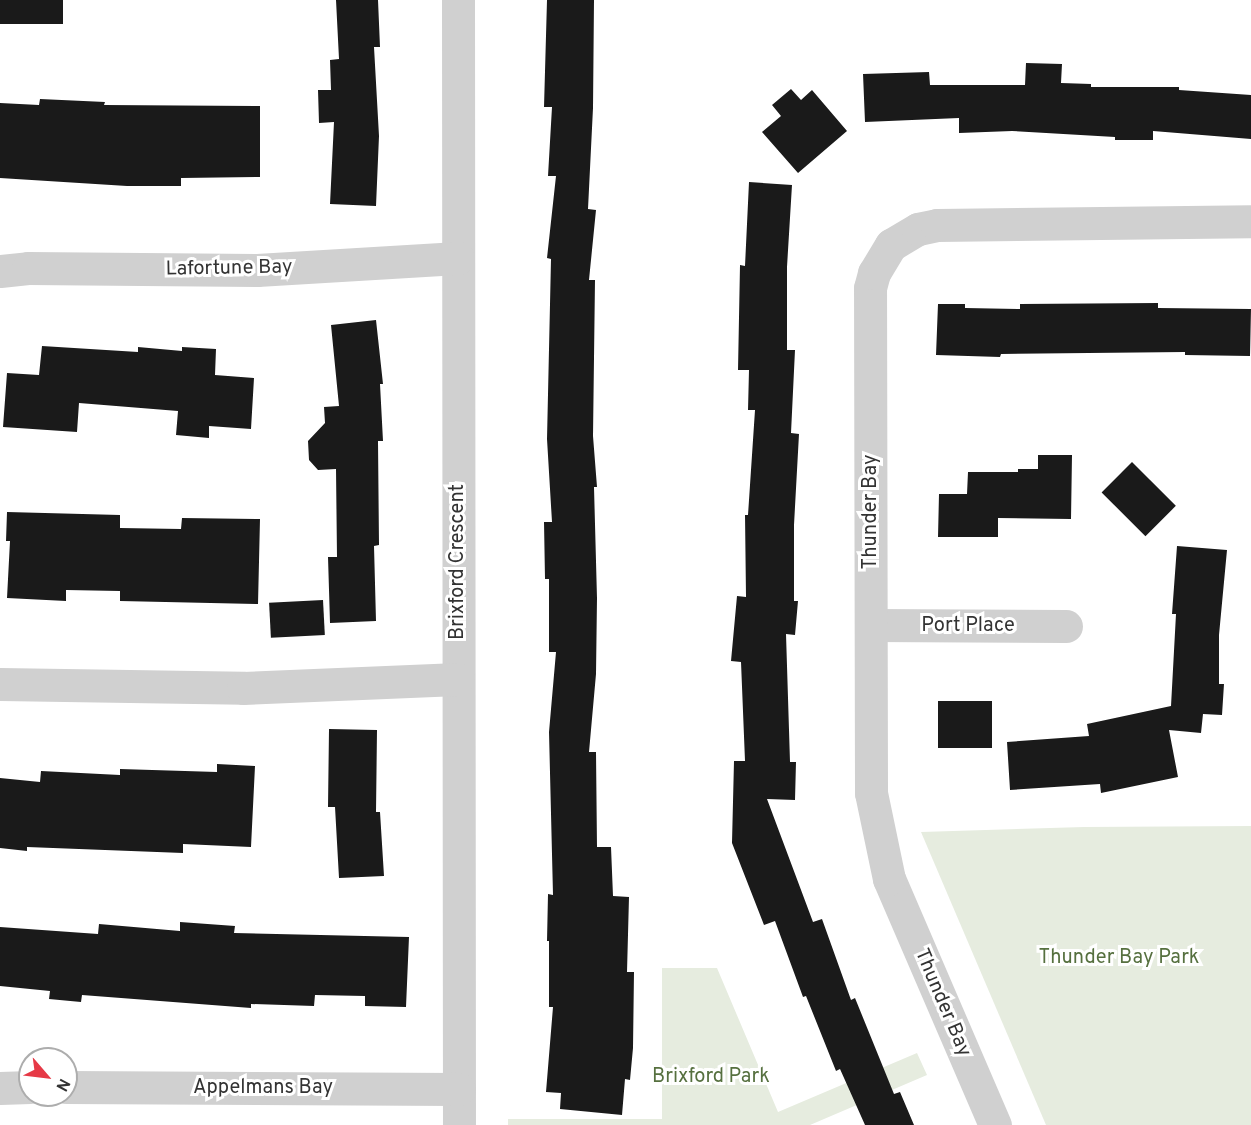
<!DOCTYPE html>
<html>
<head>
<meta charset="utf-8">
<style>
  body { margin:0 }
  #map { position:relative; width:1251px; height:1125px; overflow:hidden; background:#fff; font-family:Overpass,sans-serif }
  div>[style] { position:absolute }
  .green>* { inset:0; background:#e6ecdf }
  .building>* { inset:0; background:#1a1a1a; transform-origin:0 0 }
  .street>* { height:33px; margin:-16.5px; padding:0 16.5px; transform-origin:16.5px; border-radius:16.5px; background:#d0d0d0 }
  span { translate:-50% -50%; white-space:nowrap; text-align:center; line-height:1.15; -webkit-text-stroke:6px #fff; paint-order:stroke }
  .street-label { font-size:20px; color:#333 }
  .park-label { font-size:20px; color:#56703f }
  .north { position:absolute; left:18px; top:1047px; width:60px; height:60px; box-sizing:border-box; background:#fff; border:2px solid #adadad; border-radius:50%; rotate:118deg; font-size:16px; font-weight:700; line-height:24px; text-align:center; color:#333 }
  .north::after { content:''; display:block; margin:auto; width:21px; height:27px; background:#e63946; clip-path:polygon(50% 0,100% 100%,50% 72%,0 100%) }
</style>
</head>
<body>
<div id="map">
  <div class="green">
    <div style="clip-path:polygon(1251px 826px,1251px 1125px,1046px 1125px,921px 832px,1084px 827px)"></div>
    <div style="clip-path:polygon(662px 968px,717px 968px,778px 1112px,917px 1053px,927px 1075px,810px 1125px,508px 1125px,508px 1119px,662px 1119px)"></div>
  </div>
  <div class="building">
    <div style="left:0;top:0;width:63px;height:24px"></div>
    <div style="clip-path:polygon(336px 0,378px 0,380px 47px,374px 47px,379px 136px,376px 206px,330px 204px,334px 122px,319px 123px,318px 90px,331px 90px,330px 60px,339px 59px)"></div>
    <div style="clip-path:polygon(547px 0,594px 0,593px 108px,588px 209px,596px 210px,589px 280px,595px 280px,593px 436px,597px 487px,594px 487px,597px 598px,596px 674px,589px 752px,596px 752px,597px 847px,611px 847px,613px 896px,629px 897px,627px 972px,634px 972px,633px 1048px,630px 1080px,625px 1079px,622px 1115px,560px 1109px,561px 1093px,546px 1092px,553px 1007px,549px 1007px,549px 941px,547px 941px,548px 894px,553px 895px,549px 732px,556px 652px,549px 652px,549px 579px,545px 579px,544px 522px,552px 522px,547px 439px,551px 259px,547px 258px,556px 176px,548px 176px,552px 107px,544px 107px)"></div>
    <div style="clip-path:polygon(1026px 63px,1062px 64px,1061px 83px,1091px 84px,1091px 87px,1179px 87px,1179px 90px,1251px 95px,1251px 139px,1153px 131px,1153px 140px,1115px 140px,1115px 137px,1012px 131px,959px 133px,959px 118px,865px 122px,863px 74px,929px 72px,930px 85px,1025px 85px)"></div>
    <div style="clip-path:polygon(791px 89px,801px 100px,812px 90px,847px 131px,798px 173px,762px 132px,781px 116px,772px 105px)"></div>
    <div style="clip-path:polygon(40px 99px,105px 102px,104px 105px,260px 106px,260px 177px,181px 178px,181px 186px,127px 186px,0 178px,0 103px,39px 105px)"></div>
    <div style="clip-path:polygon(749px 182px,792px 185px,787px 267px,787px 350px,795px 350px,791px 433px,799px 434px,794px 525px,794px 601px,798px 601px,795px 635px,786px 634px,790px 762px,796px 762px,795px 800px,767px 799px,813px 922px,822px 919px,851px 1000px,855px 998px,894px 1094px,900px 1092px,914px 1125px,865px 1125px,840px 1069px,836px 1071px,806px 996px,803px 997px,775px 921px,764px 925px,732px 843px,734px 761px,745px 761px,741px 662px,731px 661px,737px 596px,746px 597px,745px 515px,748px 515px,755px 410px,748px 410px,749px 370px,738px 370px,740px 265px,745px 266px)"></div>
    <div style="clip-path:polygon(1158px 303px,1158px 308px,1251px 309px,1250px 356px,1185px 355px,1185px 352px,1001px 354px,1000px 357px,936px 355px,938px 304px,965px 304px,965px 308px,1020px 309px,1020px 304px)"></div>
    <div style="clip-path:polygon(376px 320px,383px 384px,380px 384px,383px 441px,378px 441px,379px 545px,374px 546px,376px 621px,330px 623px,328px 557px,337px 557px,336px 469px,318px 470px,309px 460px,308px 441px,325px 423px,324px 407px,339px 406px,331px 325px)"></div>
    <div style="clip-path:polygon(42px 346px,138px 352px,138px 347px,182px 351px,182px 347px,216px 349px,215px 375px,254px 378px,251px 429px,209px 426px,209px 438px,176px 435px,178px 411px,79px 403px,77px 432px,3px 427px,7px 373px,39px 375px)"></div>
    <div style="clip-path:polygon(1038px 455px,1072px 455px,1071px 519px,998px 518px,998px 537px,938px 537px,939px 494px,967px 494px,968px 472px,1018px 472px,1018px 469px,1038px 469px)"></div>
    <div style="left:1132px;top:462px;width:62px;height:43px;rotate:45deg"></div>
    <div style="clip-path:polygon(7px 512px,120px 515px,120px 528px,181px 529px,182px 518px,260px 519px,258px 604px,120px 601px,120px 591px,66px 590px,66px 601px,7px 598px,10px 541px,6px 541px)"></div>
    <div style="clip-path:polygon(1177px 546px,1227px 550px,1219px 635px,1219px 684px,1224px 684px,1222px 715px,1203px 714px,1201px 733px,1169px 730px,1178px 777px,1101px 793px,1100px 784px,1010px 790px,1007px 742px,1089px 736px,1087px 724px,1171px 706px,1176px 614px,1172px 614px)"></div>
    <div style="left:323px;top:600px;width:35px;height:54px;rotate:87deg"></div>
    <div style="left:938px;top:701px;width:54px;height:47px"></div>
    <div style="clip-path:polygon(329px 729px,377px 730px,376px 812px,380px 812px,384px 876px,339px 878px,335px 807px,328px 807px)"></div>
    <div style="clip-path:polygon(217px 764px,255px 766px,251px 847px,183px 844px,183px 853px,27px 847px,27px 851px,0 848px,0 778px,40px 782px,41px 771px,120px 775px,120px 769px,217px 772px)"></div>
    <div style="clip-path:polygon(180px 922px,235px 926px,234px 933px,409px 937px,406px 1007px,365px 1006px,365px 996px,315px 995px,314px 1006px,251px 1004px,251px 1008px,82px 995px,81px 1002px,49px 999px,50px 991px,0 986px,0 927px,98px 934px,99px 924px,180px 931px)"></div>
  </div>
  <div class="street">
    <div style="left:458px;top:0;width:1125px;rotate:89.95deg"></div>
    <div style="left:0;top:271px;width:28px;rotate:-6deg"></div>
    <div style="left:28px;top:268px;width:229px;rotate:0.5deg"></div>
    <div style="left:257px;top:270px;width:201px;rotate:-3.4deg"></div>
    <div style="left:871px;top:625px;width:195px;rotate:0.3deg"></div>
    <div style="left:0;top:684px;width:243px;rotate:0.9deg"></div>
    <div style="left:243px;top:688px;width:215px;rotate:-2.4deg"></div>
    <div style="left:66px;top:1087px;width:393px;rotate:0.3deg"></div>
    <div style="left:0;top:1088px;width:30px;rotate:-2deg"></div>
    <div style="left:995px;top:1125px;width:268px;rotate:-113.3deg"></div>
    <div style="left:889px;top:879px;width:88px;rotate:-101.8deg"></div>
    <div style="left:871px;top:793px;width:505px;rotate:-90.11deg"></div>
    <div style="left:870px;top:288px;width:16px;rotate:-75deg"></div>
    <div style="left:874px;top:273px;width:33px;rotate:-59deg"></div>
    <div style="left:891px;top:245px;width:31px;rotate:-31deg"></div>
    <div style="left:918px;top:229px;width:19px;rotate:-12deg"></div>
    <div style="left:937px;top:225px;width:314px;rotate:-0.7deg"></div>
  </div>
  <div class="street-label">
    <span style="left:229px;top:269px;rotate:-1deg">Lafortune Bay</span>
    <span style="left:871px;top:512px;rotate:-90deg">Thunder Bay</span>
    <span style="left:458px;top:562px;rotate:-90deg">Brixford Crescent</span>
    <span style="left:968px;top:626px">Port Place</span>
    <span style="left:942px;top:1003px;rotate:67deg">Thunder Bay</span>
    <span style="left:263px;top:1088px">Appelmans Bay</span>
  </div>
  <div class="park-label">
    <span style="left:1119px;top:958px">Thunder Bay Park</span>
    <span style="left:711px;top:1077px">Brixford Park</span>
  </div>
  <div class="north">N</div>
</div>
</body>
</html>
